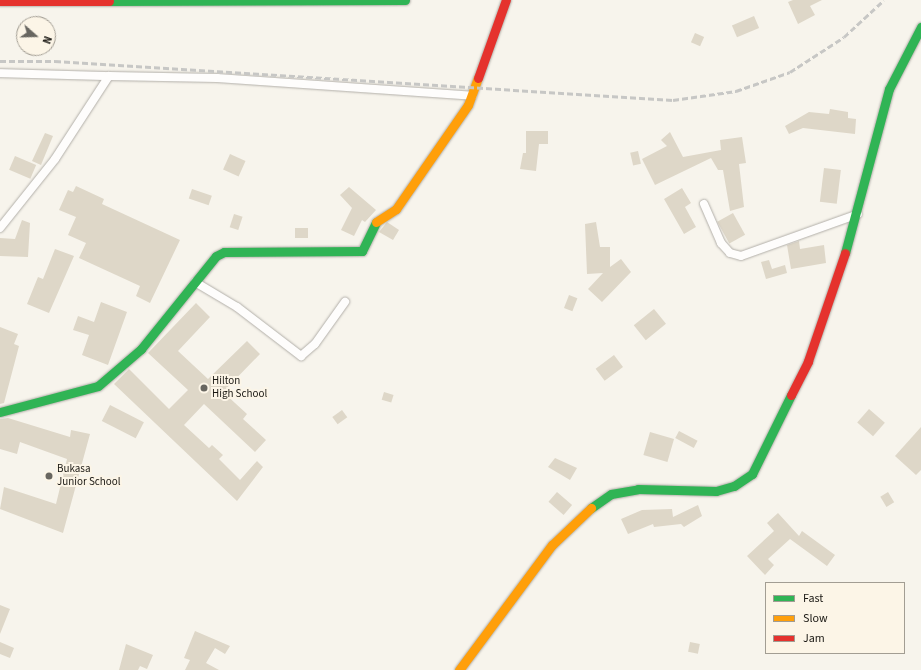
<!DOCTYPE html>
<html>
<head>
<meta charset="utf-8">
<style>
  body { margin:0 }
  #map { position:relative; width:921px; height:670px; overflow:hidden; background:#f7f4ec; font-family:"Source Sans 3",sans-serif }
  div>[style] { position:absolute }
  .building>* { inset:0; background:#ded7c8; transform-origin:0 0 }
  .roads { filter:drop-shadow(0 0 1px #b2afa9) drop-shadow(0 0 1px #b2afa9) }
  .street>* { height:8px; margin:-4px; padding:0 4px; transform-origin:4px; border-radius:4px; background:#fefdfc }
  .fast>* { height:9px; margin:-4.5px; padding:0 4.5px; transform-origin:4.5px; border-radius:4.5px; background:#30b455 }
  .slow>* { height:9px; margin:-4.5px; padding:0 4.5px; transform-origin:4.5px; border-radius:4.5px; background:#ff9f0a }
  .jam>* { height:9px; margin:-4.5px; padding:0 4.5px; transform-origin:4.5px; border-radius:4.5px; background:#e5322d }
  .rail>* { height:3px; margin-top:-1.5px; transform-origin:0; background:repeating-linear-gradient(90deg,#c7c7c5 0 6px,transparent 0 9px) }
  .dots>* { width:11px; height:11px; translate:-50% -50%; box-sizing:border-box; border:2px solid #fcf5e7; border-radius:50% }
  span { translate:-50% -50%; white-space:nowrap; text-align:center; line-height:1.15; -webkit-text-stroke:4px #fcf5e7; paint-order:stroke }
  .poi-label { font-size:11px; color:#1b1914 }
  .left { translate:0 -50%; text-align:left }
  .legend { position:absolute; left:765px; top:582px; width:140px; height:72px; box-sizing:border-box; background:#fcf5e7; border:1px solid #a29d93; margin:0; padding:5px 7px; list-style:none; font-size:12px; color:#1b1914 }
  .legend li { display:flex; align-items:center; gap:8px; height:20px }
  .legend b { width:20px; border:1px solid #a29d93 }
  .north { position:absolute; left:16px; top:16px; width:40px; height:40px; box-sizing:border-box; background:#fcf5e7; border:1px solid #a29d93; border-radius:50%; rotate:110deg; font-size:11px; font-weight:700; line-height:16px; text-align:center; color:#1b1914 }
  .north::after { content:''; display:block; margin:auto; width:14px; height:18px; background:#686660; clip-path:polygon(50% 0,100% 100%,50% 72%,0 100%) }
</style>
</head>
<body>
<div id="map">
  <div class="building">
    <div style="clip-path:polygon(793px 0,822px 0,810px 6px,815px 15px,798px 24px,788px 2px)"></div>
    <div style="left:754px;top:16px;width:13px;height:24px;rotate:67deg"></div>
    <div style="left:695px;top:33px;width:10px;height:10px;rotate:24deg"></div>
    <div style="clip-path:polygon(830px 109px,848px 112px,848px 118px,856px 119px,855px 134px,803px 128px,789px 134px,785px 126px,809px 112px,829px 114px)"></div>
    <div style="clip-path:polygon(526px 131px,548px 131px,548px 144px,539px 144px,536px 171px,520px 169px,523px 153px,526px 153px)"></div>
    <div style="clip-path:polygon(670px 132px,683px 157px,721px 150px,720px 140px,742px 137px,746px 163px,739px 164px,744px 207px,730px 211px,723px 170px,718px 170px,711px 158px,655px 185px,642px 159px,667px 146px,661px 140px)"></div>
    <div style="clip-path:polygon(45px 133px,53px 136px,41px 165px,32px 161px)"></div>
    <div style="left:638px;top:151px;width:13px;height:8px;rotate:77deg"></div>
    <div style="left:230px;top:154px;width:17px;height:17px;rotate:24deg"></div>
    <div style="left:15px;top:156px;width:23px;height:15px;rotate:23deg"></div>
    <div style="left:824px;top:168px;width:17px;height:34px;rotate:7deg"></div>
    <div style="clip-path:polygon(76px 186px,104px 199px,102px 204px,180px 240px,150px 303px,136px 296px,140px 286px,79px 258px,86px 243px,68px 235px,76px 217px,59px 210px,68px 190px,73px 192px)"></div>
    <div style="clip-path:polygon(349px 187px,376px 210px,365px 222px,362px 220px,354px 236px,341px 230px,352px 208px,340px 195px)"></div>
    <div style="clip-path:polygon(682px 188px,691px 203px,685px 207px,696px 227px,684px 234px,664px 199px)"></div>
    <div style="left:192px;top:189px;width:21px;height:10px;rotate:19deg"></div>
    <div style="left:733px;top:213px;width:25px;height:18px;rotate:61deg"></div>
    <div style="left:234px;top:214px;width:9px;height:14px;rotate:18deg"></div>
    <div style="clip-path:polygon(22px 220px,30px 223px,28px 257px,0 256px,0 238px,15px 239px)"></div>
    <div style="clip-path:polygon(387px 222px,399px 230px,393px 240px,379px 232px)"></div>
    <div style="clip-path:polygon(596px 222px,600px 247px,610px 247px,610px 267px,621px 259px,631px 272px,602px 302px,588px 289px,603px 273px,587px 274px,585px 224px)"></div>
    <div style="left:295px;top:228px;width:13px;height:10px"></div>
    <div style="clip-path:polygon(799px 241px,800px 249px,824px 245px,826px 263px,791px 269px,787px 245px)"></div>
    <div style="clip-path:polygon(55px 249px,74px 256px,49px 313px,27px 304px,38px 277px,43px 279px)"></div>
    <div style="clip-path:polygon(769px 260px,772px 269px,785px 265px,787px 273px,766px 279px,761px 262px)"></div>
    <div style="left:569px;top:295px;width:9px;height:14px;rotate:21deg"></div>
    <div style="clip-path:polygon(101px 302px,127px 312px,108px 365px,82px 355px,89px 335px,73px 330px,78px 316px,94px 322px)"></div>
    <div style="clip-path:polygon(196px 303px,210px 317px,178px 351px,208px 379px,247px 341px,260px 354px,223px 392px,247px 414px,243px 419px,266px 440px,255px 452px,204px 404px,184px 425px,209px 448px,212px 445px,223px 455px,219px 459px,240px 480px,257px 461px,263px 467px,237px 501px,114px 384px,129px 369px,169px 409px,188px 390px,148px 353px)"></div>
    <div style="left:654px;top:309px;width:19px;height:26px;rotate:51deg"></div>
    <div style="clip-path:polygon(0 327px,18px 334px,14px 344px,19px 346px,4px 403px,0 404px)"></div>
    <div style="left:614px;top:355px;width:15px;height:23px;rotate:53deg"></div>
    <div style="left:384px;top:392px;width:10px;height:8px;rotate:17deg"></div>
    <div style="left:110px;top:405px;width:38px;height:18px;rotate:27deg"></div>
    <div style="left:869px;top:409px;width:21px;height:18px;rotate:41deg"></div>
    <div style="left:342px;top:410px;width:9px;height:12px;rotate:54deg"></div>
    <div style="clip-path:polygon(8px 418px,70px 437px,71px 430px,90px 434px,63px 533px,0 509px,4px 487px,56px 504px,67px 459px,20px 442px,17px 454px,0 449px,0 419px)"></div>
    <div style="clip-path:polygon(921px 427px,921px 470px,916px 475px,895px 456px)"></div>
    <div style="left:679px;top:431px;width:21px;height:8px;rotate:28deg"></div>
    <div style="left:650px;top:432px;width:25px;height:24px;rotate:16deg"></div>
    <div style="clip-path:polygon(555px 458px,577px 468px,570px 480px,548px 467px)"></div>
    <div style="left:557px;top:492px;width:20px;height:13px;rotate:41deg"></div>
    <div style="left:888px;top:492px;width:12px;height:9px;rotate:59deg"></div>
    <div style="clip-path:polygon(698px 505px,702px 516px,684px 527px,681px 524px,654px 527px,653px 524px,628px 534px,621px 519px,642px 510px,672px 509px,673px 517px)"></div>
    <div style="clip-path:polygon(778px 513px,799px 536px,802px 531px,835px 555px,827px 566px,790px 539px,768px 559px,774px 565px,765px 575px,747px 556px,774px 531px,767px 523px)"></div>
    <div style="clip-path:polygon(0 605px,10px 609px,0 634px)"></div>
    <div style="clip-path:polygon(195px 631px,230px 646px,225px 654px,215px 648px,206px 663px,219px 670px,185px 670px,190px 660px,184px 658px)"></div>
    <div style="clip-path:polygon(0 642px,14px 648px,10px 658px,0 654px)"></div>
    <div style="left:690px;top:642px;width:10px;height:10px;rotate:11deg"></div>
    <div style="clip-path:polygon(126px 644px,153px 655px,147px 669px,140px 666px,138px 670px,119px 670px)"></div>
  </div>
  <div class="roads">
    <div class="street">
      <div style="left:0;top:73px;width:109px;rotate:1.6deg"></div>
      <div style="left:704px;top:204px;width:43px;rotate:66.4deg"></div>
      <div style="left:721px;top:243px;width:13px;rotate:48deg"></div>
      <div style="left:730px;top:253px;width:11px;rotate:15deg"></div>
      <div style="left:741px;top:256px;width:124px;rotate:-19.7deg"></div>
      <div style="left:0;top:228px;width:88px;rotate:-51.4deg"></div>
      <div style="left:55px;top:159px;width:99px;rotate:-57deg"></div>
      <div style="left:109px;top:76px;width:108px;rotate:1.1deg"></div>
      <div style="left:217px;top:78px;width:256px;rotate:4deg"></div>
      <div style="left:195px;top:282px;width:49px;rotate:30.8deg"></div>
      <div style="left:237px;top:307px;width:81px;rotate:37.4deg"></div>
      <div style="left:301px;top:356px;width:18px;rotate:-41deg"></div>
      <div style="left:315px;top:344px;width:52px;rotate:-54.5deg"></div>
    </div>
    <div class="fast">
      <div style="left:109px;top:1px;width:296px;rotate:-0.2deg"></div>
      <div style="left:845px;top:253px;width:170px;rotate:-75deg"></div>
      <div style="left:889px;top:89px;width:70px;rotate:-62.7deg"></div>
      <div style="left:0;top:412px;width:101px;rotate:-14.9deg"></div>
      <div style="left:98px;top:386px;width:57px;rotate:-40.7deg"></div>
      <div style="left:141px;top:349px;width:119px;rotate:-51.1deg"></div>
      <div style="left:216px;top:256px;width:9px;rotate:-27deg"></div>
      <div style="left:224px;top:252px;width:138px;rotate:-0.4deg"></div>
      <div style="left:362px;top:251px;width:32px;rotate:-64deg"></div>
      <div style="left:591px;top:508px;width:24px;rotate:-35deg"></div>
      <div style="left:611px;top:494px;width:27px;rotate:-10deg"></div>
      <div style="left:638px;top:489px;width:78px;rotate:1.5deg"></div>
      <div style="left:716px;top:491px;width:19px;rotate:-16deg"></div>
      <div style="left:734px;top:486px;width:22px;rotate:-34deg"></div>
      <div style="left:752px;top:474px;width:88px;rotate:-63.7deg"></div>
    </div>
    <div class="slow">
      <div style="left:376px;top:222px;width:24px;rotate:-33deg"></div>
      <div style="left:396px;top:209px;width:126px;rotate:-55.3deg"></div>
      <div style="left:468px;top:105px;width:29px;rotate:-70deg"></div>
      <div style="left:459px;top:670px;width:156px;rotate:-53.4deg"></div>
      <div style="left:552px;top:545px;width:54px;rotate:-43.5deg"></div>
    </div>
    <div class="jam">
      <div style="left:0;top:1px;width:109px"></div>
      <div style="left:478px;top:78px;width:83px;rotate:-70.3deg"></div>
      <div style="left:791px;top:395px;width:38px;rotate:-63deg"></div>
      <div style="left:808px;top:361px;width:114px;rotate:-71.1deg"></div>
    </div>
  </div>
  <div class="rail">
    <div style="left:0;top:61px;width:55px"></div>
    <div style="left:55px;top:61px;width:619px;rotate:3.61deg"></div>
    <div style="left:673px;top:100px;width:64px;rotate:-8.1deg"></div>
    <div style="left:736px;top:91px;width:57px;rotate:-19.4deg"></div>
    <div style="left:790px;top:72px;width:64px;rotate:-32.9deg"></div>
    <div style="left:844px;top:37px;width:54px;rotate:-42.8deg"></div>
  </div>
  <div class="dots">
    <div style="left:204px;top:388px;background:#686660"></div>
    <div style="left:49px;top:476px;background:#686660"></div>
  </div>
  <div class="poi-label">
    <span class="left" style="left:212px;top:388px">Hilton<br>High School</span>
    <span class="left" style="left:57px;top:476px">Bukasa<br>Junior School</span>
  </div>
  <ul class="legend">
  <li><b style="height:5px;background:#30b455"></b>Fast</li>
  <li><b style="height:5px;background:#ff9f0a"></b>Slow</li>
  <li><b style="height:5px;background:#e5322d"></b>Jam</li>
  </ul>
  <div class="north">N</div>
</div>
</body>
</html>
